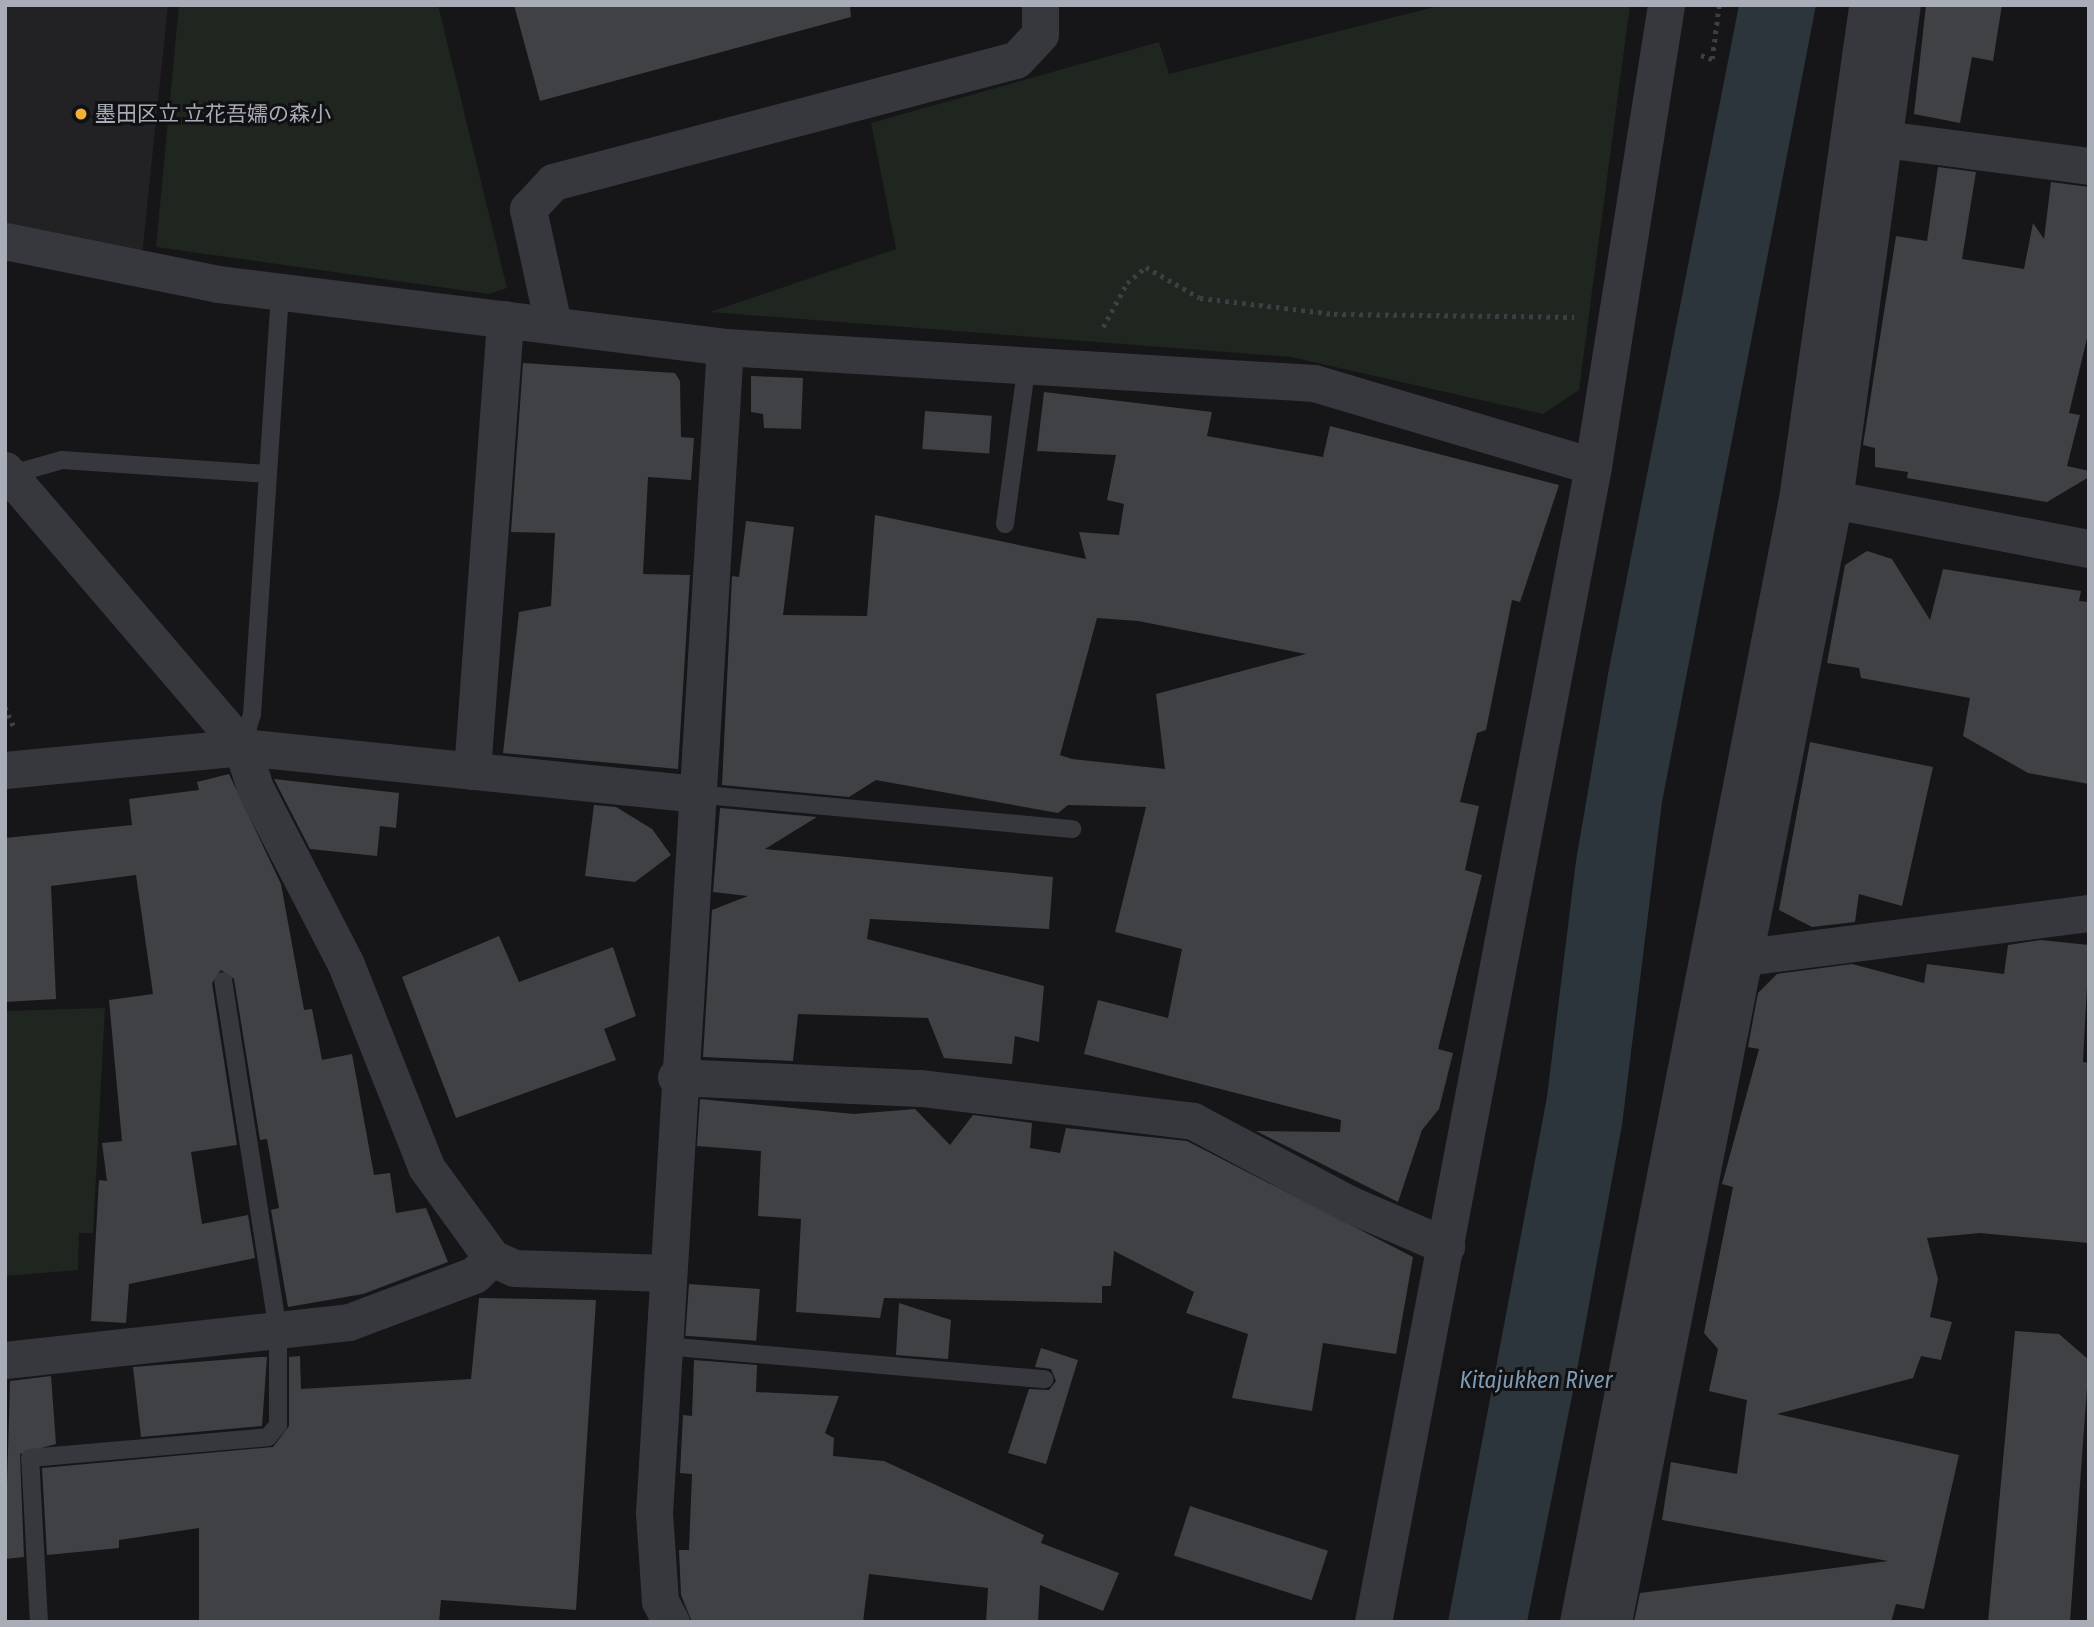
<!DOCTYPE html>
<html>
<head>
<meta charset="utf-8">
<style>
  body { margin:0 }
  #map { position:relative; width:2094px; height:1627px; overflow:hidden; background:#161618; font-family:"Fira Sans Condensed","Noto Sans JP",sans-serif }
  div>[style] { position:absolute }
  .built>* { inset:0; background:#222225 }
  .green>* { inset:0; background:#1e261f }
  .water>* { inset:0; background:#2c353c }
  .building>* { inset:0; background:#404145; transform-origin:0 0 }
  .path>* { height:4.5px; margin-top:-2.25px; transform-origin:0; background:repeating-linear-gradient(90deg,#3d3f44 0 3.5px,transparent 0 8.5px) }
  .service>* { height:18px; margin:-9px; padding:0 9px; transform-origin:9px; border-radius:9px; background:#37383d }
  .minor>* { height:37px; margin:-18.5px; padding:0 18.5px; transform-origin:18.5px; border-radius:18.5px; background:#37383d }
  .tertiary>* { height:38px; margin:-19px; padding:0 19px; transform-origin:19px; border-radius:19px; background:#37383d }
  .dots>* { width:19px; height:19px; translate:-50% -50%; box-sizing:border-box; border:4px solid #111113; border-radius:50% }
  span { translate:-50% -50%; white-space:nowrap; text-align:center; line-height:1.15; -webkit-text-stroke:6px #111113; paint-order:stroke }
  .poi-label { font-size:21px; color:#a8adb8 }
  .left { translate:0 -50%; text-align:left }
  .water-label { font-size:23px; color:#7f9bb3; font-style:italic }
  .frame { position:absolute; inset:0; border:7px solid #a8adb8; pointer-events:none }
</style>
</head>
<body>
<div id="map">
  <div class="built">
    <div style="clip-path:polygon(5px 5px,168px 5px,142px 255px,5px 224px)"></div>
  </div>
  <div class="green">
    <div style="clip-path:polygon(179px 5px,438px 5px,507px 288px,489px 294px,156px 247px)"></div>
    <div style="clip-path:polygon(1442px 5px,1630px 5px,1579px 390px,1543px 414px,1291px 357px,710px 312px,896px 249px,871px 123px,1159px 42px,1169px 74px)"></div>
    <div style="clip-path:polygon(105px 1008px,93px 1233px,79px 1233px,78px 1270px,5px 1276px,5px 1011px)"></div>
  </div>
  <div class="water">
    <div style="clip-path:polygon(1739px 5px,1816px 5px,1662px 802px,1622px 1125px,1575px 1381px,1527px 1622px,1448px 1622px,1547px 1097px,1576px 861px,1608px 674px)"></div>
  </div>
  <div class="building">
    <div style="clip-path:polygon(514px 5px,850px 5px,851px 17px,540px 101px)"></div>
    <div style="clip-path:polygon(1926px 5px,2002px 5px,1993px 61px,1972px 57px,1960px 123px,1914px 114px)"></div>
    <div style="clip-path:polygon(1938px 167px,1976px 172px,1962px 259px,2024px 269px,2033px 223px,2044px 239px,2051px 182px,2089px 187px,2089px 330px,2069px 413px,2080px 415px,2067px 466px,2089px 471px,2089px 477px,2047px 502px,1907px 478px,1908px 472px,1875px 467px,1875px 448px,1863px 445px,1896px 236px,1927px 241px)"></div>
    <div style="clip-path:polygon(523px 363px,675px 373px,680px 381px,681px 437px,694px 438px,691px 480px,648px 477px,643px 574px,690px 575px,678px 769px,503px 753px,519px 612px,551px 606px,555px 533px,511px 532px)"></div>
    <div style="clip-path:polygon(751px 376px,803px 378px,801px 429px,764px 428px,763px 414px,751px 412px)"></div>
    <div style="clip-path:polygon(evenodd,1044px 392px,1212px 412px,1207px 436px,1323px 457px,1330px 426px,1559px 485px,1520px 602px,1512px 600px,1486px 730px,1477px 733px,1460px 802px,1479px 806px,1465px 870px,1482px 875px,1438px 1049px,1453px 1053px,1439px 1109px,1422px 1130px,1398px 1202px,1256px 1131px,1340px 1132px,1341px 1120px,1084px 1054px,1098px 1000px,1168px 1018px,1182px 949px,1115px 932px,1146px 807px,1068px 805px,1058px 813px,876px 780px,849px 797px,722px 785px,732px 576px,739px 577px,746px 521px,794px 527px,783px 615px,867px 616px,875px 515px,1086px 559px,1079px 532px,1119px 535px,1124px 504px,1107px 500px,1116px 455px,1037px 451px,1044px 392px,1097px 618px,1138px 621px,1306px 654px,1156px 694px,1165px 769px,1072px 759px,1060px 755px,1097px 618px)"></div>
    <div style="left:925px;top:411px;width:67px;height:38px;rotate:4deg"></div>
    <div style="clip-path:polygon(1867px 551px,1892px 559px,1930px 620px,1943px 569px,2081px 591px,2079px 601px,2089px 602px,2089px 784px,2028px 773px,1963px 736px,1970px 698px,1861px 678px,1859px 668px,1827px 663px,1845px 565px)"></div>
    <div style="clip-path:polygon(1810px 742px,1933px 767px,1902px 906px,1859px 894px,1855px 922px,1812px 927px,1779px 910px)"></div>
    <div style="clip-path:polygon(229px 774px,281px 884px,304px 1010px,312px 1009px,322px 1060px,352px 1054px,374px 1175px,390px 1173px,396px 1213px,426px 1208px,448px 1262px,363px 1294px,288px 1307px,271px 1210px,279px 1208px,267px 1139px,260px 1140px,234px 979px,221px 970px,212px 983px,237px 1145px,191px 1152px,202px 1224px,248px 1215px,255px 1258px,129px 1284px,126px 1323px,91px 1321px,99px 1180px,107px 1181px,102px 1143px,122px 1141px,109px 1000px,153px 994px,136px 875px,51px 886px,56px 999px,5px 1002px,5px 838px,132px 825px,129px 799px,199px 790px,197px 782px)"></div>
    <div style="clip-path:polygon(274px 779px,399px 793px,396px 828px,380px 826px,377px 856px,310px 849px)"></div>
    <div style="clip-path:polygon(594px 805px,616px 807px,652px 829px,671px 855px,635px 882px,585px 876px)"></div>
    <div style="clip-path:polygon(720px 808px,817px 817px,765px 849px,1053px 877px,1049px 929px,870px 919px,867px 939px,1044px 986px,1039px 1042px,1015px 1036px,1012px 1064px,944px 1058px,928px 1018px,798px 1014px,793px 1061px,703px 1057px,712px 910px,748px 896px,713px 892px)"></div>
    <div style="clip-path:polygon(499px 936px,519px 982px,613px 947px,636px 1016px,604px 1029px,616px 1060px,456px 1118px,402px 977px)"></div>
    <div style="clip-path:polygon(2041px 940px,2089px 945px,2083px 1062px,2089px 1063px,2089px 1243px,1980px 1233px,1927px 1238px,1938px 1279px,1930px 1317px,1952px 1322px,1941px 1360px,1921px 1356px,1913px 1378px,1777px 1414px,1959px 1455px,1924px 1609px,1896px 1604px,1891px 1622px,1634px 1622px,1640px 1593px,1888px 1561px,1662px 1520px,1671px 1462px,1737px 1474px,1747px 1400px,1709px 1391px,1718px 1349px,1704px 1333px,1733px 1187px,1722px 1184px,1759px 1049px,1748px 1047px,1758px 993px,1777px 974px,1852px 964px,1924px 983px,1927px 964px,2004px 974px,2008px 945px)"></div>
    <div style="clip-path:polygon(700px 1099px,854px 1114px,915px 1109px,950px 1145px,973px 1115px,1032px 1123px,1030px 1148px,1060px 1153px,1066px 1128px,1187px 1141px,1413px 1257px,1396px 1354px,1323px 1343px,1312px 1411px,1232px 1398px,1248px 1334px,1186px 1313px,1194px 1292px,1114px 1251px,1111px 1286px,1102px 1286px,1102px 1303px,884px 1298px,880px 1318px,796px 1312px,801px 1219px,758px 1216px,761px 1151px,697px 1146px)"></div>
    <div style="left:689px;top:1284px;width:71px;height:52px;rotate:4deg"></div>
    <div style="clip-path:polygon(479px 1298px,596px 1300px,576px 1610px,441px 1600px,439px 1622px,199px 1622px,199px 1528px,119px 1540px,119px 1548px,47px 1555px,42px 1468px,273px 1447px,289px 1426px,289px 1357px,300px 1356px,301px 1389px,471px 1379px)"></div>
    <div style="clip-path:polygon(899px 1303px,951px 1320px,948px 1359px,896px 1355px)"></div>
    <div style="clip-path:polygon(2015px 1331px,2059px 1334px,2089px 1360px,2070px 1622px,1988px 1622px)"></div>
    <div style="clip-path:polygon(1041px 1348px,1078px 1360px,1046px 1464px,1008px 1453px,1029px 1389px,1049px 1390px,1056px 1381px,1051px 1369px,1035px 1367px)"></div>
    <div style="clip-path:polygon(260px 1357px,267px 1357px,262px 1426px,141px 1437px,133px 1367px)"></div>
    <div style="clip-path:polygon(694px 1360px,757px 1365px,756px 1392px,839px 1396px,825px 1433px,834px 1438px,833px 1456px,884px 1461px,1044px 1535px,1041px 1543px,1119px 1573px,1103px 1611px,1040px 1585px,1038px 1622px,986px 1622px,988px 1588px,869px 1574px,863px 1622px,692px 1622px,681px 1595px,679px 1550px,689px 1550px,692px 1474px,680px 1473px,683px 1415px,692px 1416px)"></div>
    <div style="clip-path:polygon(51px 1376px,56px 1444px,20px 1454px,24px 1557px,5px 1559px,10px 1381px)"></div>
    <div style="left:1190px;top:1506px;width:145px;height:52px;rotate:18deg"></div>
  </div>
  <div class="path">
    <div style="left:1701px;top:55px;width:12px;rotate:20deg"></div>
    <div style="left:1712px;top:59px;width:54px;rotate:-82.6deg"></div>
    <div style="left:1103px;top:327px;width:50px;rotate:-61.4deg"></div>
    <div style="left:1127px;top:283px;width:25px;rotate:-40deg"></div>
    <div style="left:1146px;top:267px;width:62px;rotate:29.9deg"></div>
    <div style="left:1200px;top:298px;width:135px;rotate:6.8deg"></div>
    <div style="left:1334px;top:314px;width:240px;rotate:0.7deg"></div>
    <div style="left:5px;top:707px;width:24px;rotate:66deg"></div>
  </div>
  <div class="service">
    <div style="left:9px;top:475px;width:55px;rotate:-15.8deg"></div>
    <div style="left:62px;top:460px;width:204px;rotate:3.9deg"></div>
    <div style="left:1005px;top:524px;width:162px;rotate:-82.2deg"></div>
    <div style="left:242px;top:747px;width:34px;rotate:-73deg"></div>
    <div style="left:252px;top:715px;width:424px;rotate:-86.2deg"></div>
    <div style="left:694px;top:794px;width:380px;rotate:5.3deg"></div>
    <div style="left:664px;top:1346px;width:382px;rotate:5deg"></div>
    <div style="left:39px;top:1622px;width:164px;rotate:-93.1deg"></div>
    <div style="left:30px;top:1458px;width:239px;rotate:-5deg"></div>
    <div style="left:268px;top:1437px;width:16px;rotate:-50deg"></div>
    <div style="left:278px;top:1425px;width:94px;rotate:-90deg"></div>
    <div style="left:278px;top:1331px;width:354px;rotate:-98.9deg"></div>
  </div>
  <div class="minor">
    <div style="left:1884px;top:139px;width:207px;rotate:7.5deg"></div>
    <div style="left:5px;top:241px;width:217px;rotate:11.4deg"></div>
    <div style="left:218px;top:284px;width:511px;rotate:7.08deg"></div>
    <div style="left:725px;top:347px;width:590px;rotate:3.5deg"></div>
    <div style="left:1314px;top:383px;width:291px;rotate:16.6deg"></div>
    <div style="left:553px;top:324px;width:118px;rotate:-102.3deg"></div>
    <div style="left:528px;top:209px;width:37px;rotate:-47deg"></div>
    <div style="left:553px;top:182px;width:479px;rotate:-14.8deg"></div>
    <div style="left:1016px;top:60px;width:35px;rotate:-47deg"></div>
    <div style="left:1040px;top:34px;width:29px;rotate:-90deg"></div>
    <div style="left:5px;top:470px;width:365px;rotate:49.4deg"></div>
    <div style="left:242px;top:747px;width:43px;rotate:72.4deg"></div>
    <div style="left:255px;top:788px;width:196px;rotate:62.7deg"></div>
    <div style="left:345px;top:962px;width:220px;rotate:68.4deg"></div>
    <div style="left:426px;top:1167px;width:112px;rotate:54deg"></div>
    <div style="left:492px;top:1258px;width:24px;rotate:24deg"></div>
    <div style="left:514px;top:1268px;width:153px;rotate:1.9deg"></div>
    <div style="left:5px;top:770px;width:238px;rotate:-5.5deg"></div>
    <div style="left:242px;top:747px;width:454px;rotate:5.9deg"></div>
    <div style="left:472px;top:771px;width:453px;rotate:-85.8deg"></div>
    <div style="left:1745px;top:957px;width:347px;rotate:-7.3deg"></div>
    <div style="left:676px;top:1077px;width:245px;rotate:2.6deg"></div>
    <div style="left:921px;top:1088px;width:274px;rotate:6.9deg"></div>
    <div style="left:1193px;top:1121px;width:177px;rotate:28deg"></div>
    <div style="left:1349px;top:1204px;width:106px;rotate:23.4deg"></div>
    <div style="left:5px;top:1360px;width:346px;rotate:-6.3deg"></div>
    <div style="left:349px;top:1322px;width:134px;rotate:-20.6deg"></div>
    <div style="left:474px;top:1275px;width:25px;rotate:-43deg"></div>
    <div style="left:671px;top:1622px;width:24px;rotate:-118deg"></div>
    <div style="left:660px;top:1601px;width:88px;rotate:-93.9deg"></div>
    <div style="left:654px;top:1513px;width:1168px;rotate:-86.52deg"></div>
    <div style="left:1373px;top:1622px;width:1177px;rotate:-79.22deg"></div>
    <div style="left:1593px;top:466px;width:467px;rotate:-81deg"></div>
    <div style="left:1578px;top:1622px;width:1144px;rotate:-78.97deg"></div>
    <div style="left:1797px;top:499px;width:499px;rotate:-81.9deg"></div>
    <div style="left:1613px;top:1622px;width:1144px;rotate:-78.86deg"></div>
    <div style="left:1834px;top:500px;width:500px;rotate:-82.2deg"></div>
  </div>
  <div class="tertiary">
    <div style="left:1834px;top:500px;width:260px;rotate:10.9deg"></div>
  </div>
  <div class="dots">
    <div style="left:81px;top:114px;background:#f2b134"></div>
  </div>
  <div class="poi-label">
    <span class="left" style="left:95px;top:114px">墨田区立 立花吾嬬の森小</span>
  </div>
  <div class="water-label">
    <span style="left:1536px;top:1380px">Kitajukken River</span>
  </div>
  <div class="frame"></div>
</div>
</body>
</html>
